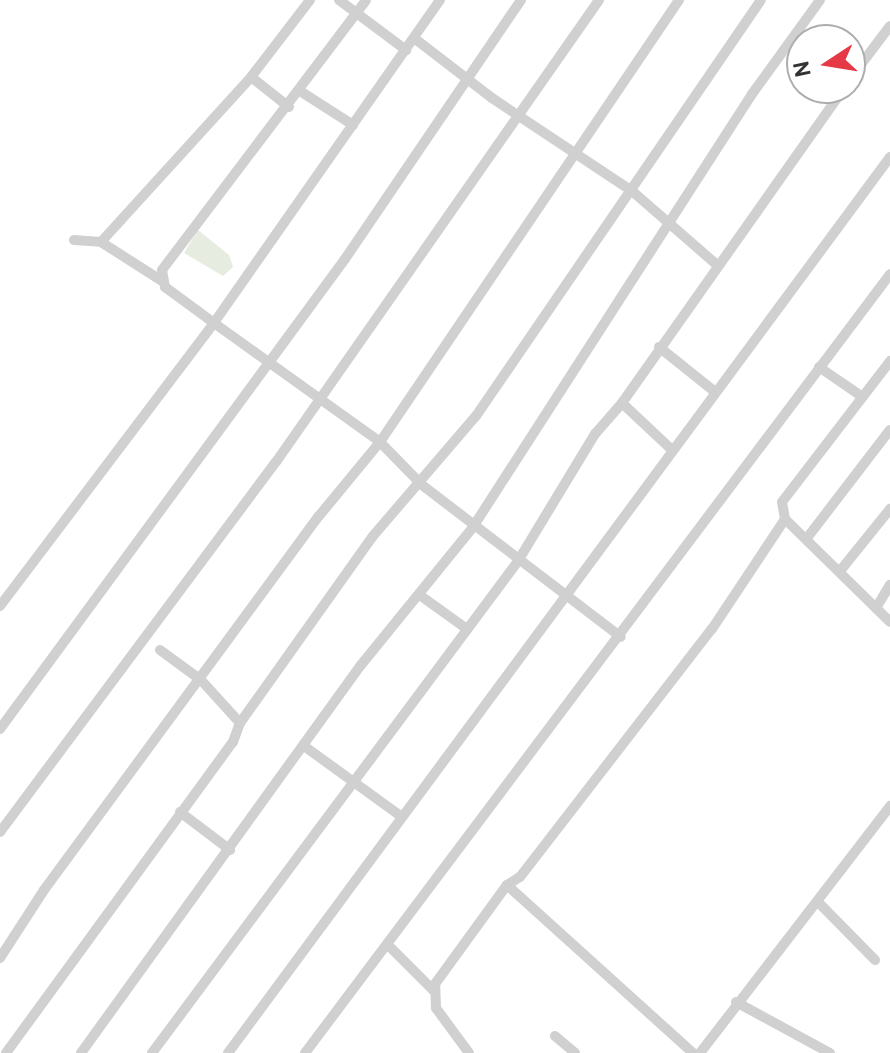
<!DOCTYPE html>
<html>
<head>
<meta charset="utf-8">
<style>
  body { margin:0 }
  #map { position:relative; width:890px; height:1053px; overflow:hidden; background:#fff; font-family:Overpass,sans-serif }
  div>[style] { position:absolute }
  .green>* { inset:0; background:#e6ecdf }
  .minor>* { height:10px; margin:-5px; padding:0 5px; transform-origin:5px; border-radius:5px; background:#d0d0d0 }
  span { translate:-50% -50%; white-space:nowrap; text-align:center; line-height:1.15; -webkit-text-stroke:8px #fff; paint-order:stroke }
  .north { position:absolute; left:786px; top:24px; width:80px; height:80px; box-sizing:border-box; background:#fff; border:2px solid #adadad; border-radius:50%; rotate:258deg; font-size:22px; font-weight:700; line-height:32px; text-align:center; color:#333 }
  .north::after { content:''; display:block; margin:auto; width:28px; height:36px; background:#e63946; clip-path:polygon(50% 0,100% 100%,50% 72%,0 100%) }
</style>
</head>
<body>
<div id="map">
  <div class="green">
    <div style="clip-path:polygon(198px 230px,229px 255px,233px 267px,223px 276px,184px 253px)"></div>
  </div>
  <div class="minor">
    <div style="left:339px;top:0;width:84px;rotate:36.7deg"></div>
    <div style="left:440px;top:0;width:394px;rotate:125deg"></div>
    <div style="left:214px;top:323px;width:204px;rotate:35.6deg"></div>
    <div style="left:380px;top:442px;width:60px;rotate:45.7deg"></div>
    <div style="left:422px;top:485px;width:250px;rotate:37.4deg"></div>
    <div style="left:414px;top:38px;width:98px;rotate:37.6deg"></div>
    <div style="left:492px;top:98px;width:168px;rotate:33.6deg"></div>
    <div style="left:632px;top:191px;width:113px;rotate:41deg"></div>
    <div style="left:850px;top:79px;width:66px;rotate:-53deg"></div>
    <div style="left:300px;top:91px;width:63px;rotate:32.7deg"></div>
    <div style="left:289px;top:107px;width:48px;rotate:-141.7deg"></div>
    <div style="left:251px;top:77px;width:97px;rotate:-52.5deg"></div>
    <div style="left:74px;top:240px;width:27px;rotate:4deg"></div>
    <div style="left:101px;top:242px;width:72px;rotate:32.6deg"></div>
    <div style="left:101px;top:242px;width:223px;rotate:-47.7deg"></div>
    <div style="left:659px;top:347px;width:70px;rotate:38.7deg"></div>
    <div style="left:819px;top:367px;width:51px;rotate:34.6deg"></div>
    <div style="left:622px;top:403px;width:67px;rotate:43.2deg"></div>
    <div style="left:785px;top:519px;width:147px;rotate:44.4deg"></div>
    <div style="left:807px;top:538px;width:136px;rotate:-52.5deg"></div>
    <div style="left:840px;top:571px;width:80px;rotate:-51.1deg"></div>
    <div style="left:421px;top:596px;width:57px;rotate:35.7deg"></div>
    <div style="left:0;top:606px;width:355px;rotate:-52.9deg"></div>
    <div style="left:214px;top:323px;width:61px;rotate:-143.7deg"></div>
    <div style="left:165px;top:287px;width:17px;rotate:-100deg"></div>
    <div style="left:162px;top:270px;width:338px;rotate:-52.9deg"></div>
    <div style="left:876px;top:608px;width:27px;rotate:-59deg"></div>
    <div style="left:160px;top:650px;width:51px;rotate:36.2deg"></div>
    <div style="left:201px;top:680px;width:58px;rotate:47.8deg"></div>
    <div style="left:0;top:729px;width:583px;rotate:-53.72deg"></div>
    <div style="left:345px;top:259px;width:313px;rotate:-55.8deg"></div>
    <div style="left:304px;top:746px;width:121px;rotate:35.9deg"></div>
    <div style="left:180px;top:812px;width:63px;rotate:37.2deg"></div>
    <div style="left:0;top:832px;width:462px;rotate:-53.3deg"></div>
    <div style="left:276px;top:462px;width:564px;rotate:-55.04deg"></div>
    <div style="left:507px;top:885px;width:251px;rotate:42.1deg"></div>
    <div style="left:819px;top:903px;width:80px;rotate:45.5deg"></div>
    <div style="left:388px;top:945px;width:64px;rotate:45deg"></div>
    <div style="left:0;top:958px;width:81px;rotate:-57.1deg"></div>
    <div style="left:44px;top:890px;width:464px;rotate:-53.7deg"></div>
    <div style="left:319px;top:516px;width:96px;rotate:-50.5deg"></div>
    <div style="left:380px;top:442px;width:534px;rotate:-55.92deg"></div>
    <div style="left:736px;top:1002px;width:107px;rotate:28.5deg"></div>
    <div style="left:555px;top:1036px;width:26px;rotate:40deg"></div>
    <div style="left:6px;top:1053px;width:385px;rotate:-53.9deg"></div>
    <div style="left:233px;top:742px;width:20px;rotate:-70deg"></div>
    <div style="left:240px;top:723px;width:229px;rotate:-54.6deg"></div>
    <div style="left:373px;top:536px;width:158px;rotate:-49.4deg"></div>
    <div style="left:476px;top:416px;width:504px;rotate:-55.59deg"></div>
    <div style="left:81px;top:1053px;width:478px;rotate:-54.2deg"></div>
    <div style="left:361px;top:665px;width:178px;rotate:-50.9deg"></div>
    <div style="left:473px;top:527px;width:515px;rotate:-57.2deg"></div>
    <div style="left:752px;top:94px;width:116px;rotate:-54.1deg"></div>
    <div style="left:152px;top:1053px;width:613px;rotate:-53.35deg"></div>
    <div style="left:518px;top:561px;width:149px;rotate:-58.8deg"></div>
    <div style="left:595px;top:434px;width:41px;rotate:-48.9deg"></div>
    <div style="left:622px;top:403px;width:385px;rotate:-54.8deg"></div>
    <div style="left:228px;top:1053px;width:1114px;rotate:-53.54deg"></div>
    <div style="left:305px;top:1053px;width:974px;rotate:-53.09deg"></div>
    <div style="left:469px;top:1053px;width:56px;rotate:-126.3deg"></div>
    <div style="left:436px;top:1008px;width:24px;rotate:-92deg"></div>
    <div style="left:435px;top:984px;width:122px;rotate:-54deg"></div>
    <div style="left:507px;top:885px;width:15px;rotate:-32deg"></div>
    <div style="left:520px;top:877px;width:314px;rotate:-52.3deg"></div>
    <div style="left:712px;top:629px;width:132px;rotate:-56.4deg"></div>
    <div style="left:785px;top:519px;width:17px;rotate:-100deg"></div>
    <div style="left:782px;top:502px;width:178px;rotate:-52.5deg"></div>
    <div style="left:700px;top:1053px;width:312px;rotate:-52.4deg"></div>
  </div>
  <div class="north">N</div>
</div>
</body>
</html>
